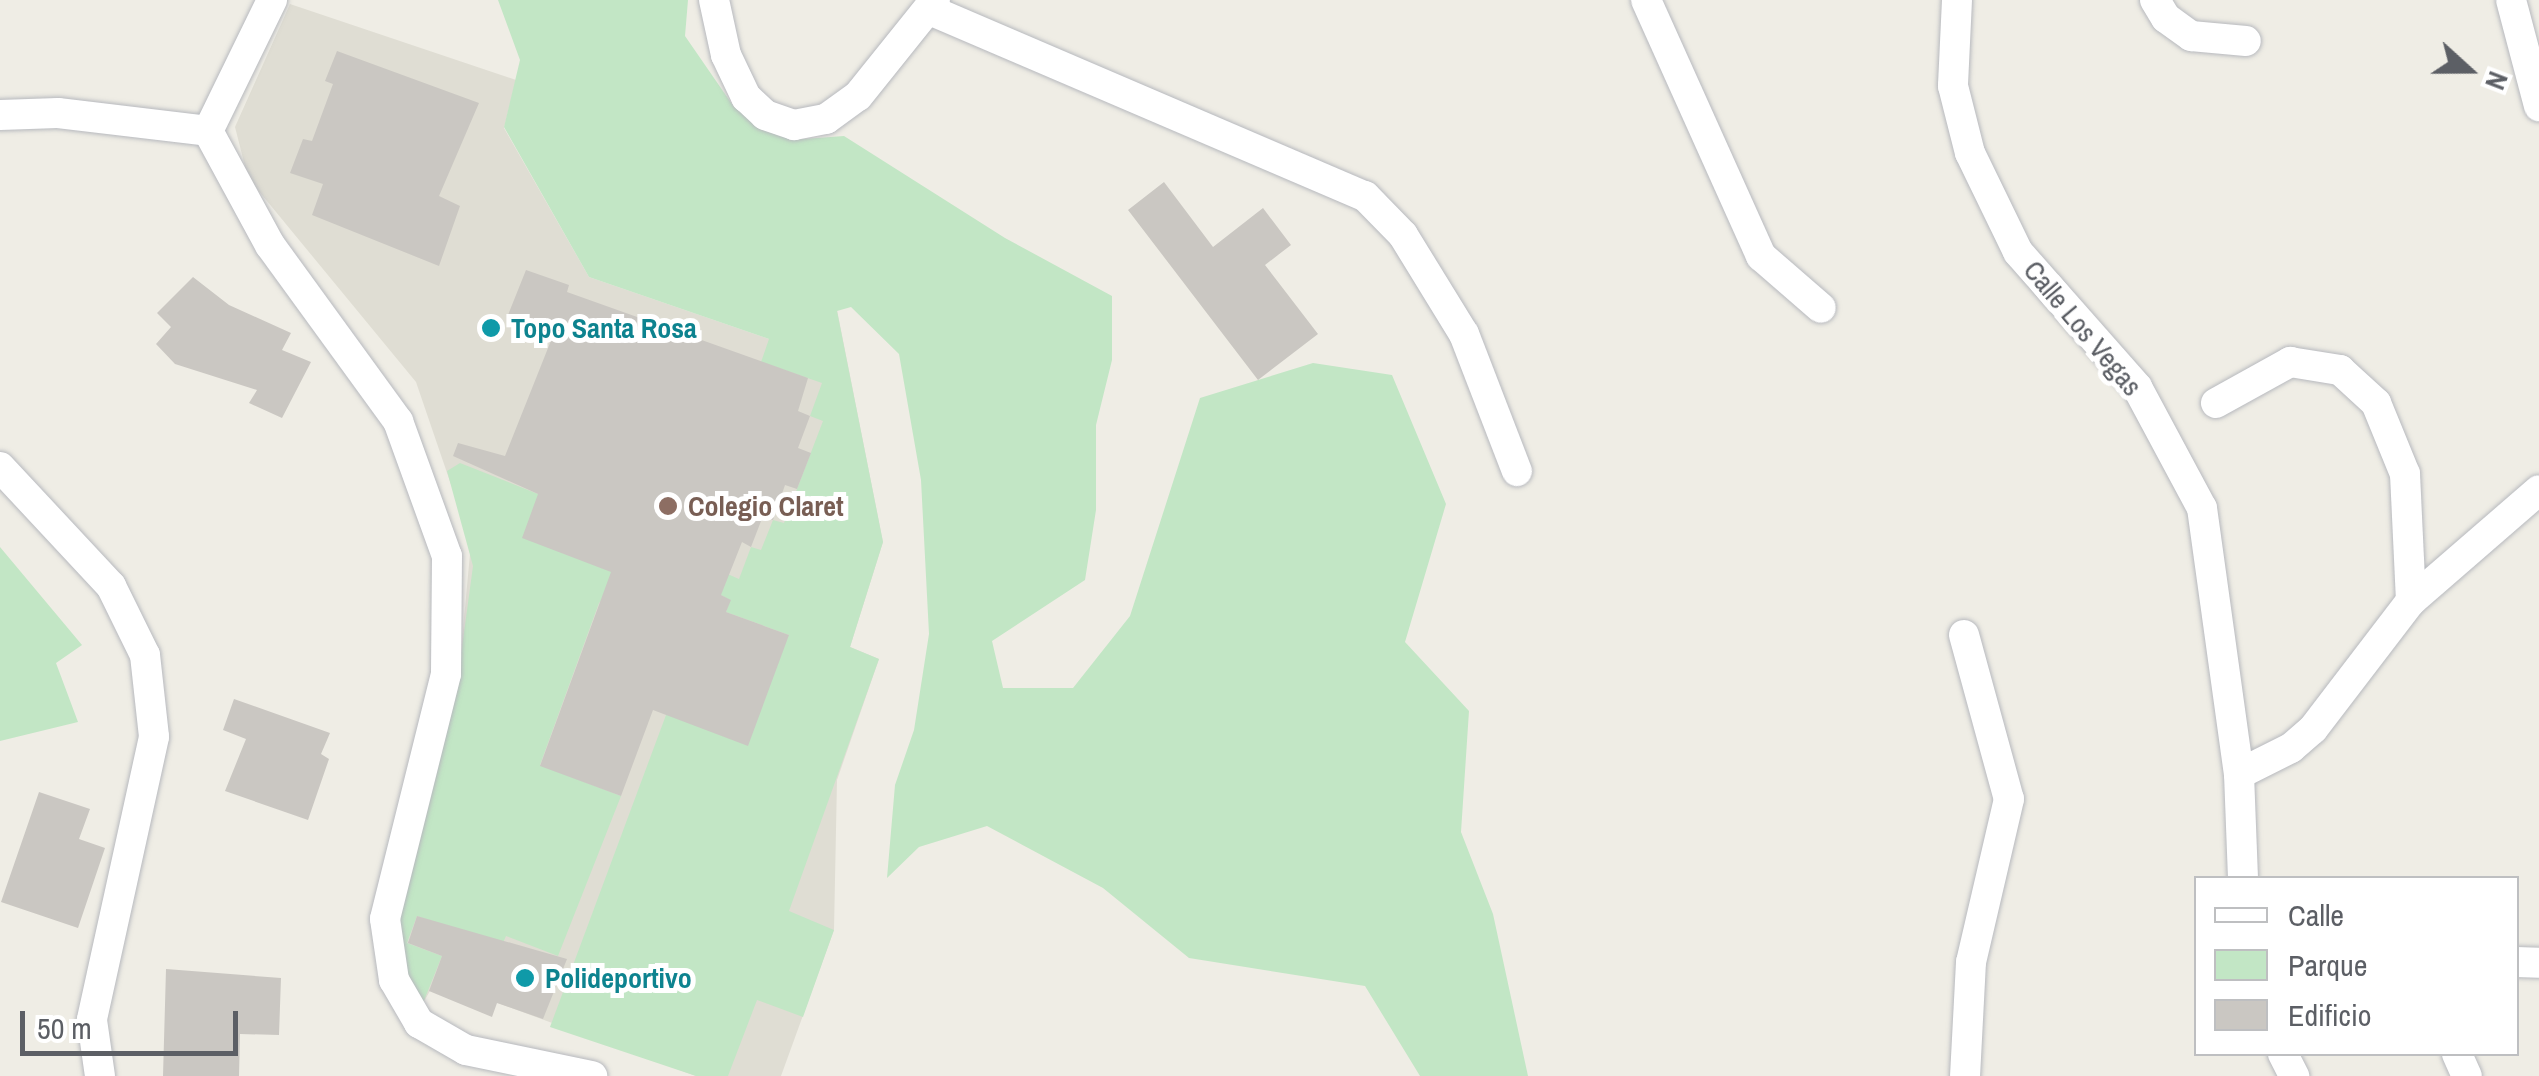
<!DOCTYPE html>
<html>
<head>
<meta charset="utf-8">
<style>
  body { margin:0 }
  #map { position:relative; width:2539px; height:1076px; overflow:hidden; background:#efede5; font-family:"Archivo Narrow",sans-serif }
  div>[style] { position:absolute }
  .education>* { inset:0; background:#dfddd3 }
  .green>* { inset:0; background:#c2e6c5 }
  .building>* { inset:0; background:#cac7c2 }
  .roads { filter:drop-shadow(0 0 2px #b7b9be) drop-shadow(0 0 2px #b7b9be) }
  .minor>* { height:30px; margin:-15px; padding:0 15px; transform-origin:15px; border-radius:15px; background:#fff }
  .dots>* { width:28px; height:28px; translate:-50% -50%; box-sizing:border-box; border:5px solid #fff; border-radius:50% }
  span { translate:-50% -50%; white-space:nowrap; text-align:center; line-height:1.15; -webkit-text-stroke:10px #fff; paint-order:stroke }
  .culture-label { font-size:28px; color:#0d838f; font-weight:700 }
  .left { translate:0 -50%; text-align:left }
  .street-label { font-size:28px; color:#5c5f65 }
  .education-label { font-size:28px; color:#785e54; font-weight:700 }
  .legend { position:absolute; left:2194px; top:876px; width:325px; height:180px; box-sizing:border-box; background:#fff; border:2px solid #bebfc1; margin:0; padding:12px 18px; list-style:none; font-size:30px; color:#5c5f65 }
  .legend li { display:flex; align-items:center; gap:20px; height:50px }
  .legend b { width:50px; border:2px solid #bebfc1 }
  .north { position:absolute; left:2419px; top:20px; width:100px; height:100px; -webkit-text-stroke:8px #fff; paint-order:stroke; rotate:111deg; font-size:28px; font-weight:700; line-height:40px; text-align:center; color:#5c5f65 }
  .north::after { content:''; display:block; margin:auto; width:35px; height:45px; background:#5c5f65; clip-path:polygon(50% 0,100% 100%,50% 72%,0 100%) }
  .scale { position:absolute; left:20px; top:1011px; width:218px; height:45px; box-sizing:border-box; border:5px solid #5c5f65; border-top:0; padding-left:12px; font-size:30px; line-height:35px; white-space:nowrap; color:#5c5f65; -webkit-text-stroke:8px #fff; paint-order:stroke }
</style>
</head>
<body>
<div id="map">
  <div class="education">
    <div style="clip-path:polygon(290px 4px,516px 80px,504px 128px,589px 277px,769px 339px,837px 310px,883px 542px,850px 647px,879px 659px,837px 780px,834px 930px,781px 1076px,696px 1076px,498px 1003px,430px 991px,423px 1003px,387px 949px,460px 662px,471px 543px,416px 382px,248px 178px,235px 127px)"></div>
  </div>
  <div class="green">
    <div style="clip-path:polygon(498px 0,688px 0,685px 36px,734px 107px,790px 140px,844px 136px,1005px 238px,1112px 296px,1112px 360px,1096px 425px,1096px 510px,1085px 580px,992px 641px,1003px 688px,1073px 688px,1130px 616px,1200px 398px,1313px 363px,1392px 375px,1446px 504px,1405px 642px,1469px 711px,1461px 832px,1493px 914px,1528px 1076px,1420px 1076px,1365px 986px,1189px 958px,1103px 888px,987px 826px,919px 847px,887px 878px,895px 785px,914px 730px,929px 634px,921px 480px,899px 354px,851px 307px,837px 311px,883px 542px,850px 647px,879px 659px,789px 911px,834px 930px,803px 1017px,757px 1000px,728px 1076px,696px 1076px,550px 1027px,666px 715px,789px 635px,726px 612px,730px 600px,708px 588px,716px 569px,739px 579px,751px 547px,761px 550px,773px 520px,784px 523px,823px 421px,810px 416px,822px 383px,761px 362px,769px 339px,589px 277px,504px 127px,520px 60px)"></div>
    <div style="clip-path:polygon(460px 463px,538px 494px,624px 577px,599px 603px,540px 765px,621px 796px,558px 956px,506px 936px,502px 945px,417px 916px,407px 943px,442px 956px,423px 1003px,387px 949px,460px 662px,473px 566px,447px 471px)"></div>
    <div style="clip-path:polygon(0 547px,82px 645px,56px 663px,78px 722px,0 741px)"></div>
  </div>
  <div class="building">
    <div style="clip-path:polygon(337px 51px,479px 103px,439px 196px,460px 206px,439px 266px,312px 215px,323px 184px,290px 173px,303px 139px,312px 141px,333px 84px,325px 81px)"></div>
    <div style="clip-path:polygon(1164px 182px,1213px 247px,1263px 208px,1291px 245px,1265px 265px,1318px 334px,1258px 380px,1128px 210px)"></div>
    <div style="clip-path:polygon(526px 270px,569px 285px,567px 292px,808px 378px,798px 411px,810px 416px,798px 448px,811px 453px,797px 489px,785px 485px,773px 520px,763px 516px,751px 547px,742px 542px,721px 595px,731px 600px,726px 612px,789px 635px,748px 746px,653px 710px,621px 796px,540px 766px,611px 572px,522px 538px,538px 494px,453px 456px,458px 443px,505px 456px,554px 333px,508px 315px)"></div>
    <div style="clip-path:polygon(193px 277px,229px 305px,291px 333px,282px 350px,311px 362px,282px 418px,249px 403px,257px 390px,175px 364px,156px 344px,171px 327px,157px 313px)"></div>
    <div style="clip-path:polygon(234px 699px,330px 733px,321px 754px,329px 759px,308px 820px,225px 791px,246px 739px,223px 730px)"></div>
    <div style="clip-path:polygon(39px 792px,90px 809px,79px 839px,105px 848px,78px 928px,1px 902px)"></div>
    <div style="clip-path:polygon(417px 916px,567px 959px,543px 1019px,497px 1003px,492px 1017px,429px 991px,442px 956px,408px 943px)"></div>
    <div style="clip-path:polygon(166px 969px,281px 978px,279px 1035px,240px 1034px,239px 1076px,163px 1076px)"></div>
  </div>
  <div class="roads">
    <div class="minor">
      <div style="left:272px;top:0;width:146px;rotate:116deg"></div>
      <div style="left:208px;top:131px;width:130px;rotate:61.5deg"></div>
      <div style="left:270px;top:245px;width:218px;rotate:54deg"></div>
      <div style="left:398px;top:421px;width:144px;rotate:70.1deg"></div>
      <div style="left:447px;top:556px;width:118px;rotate:90.5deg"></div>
      <div style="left:446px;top:674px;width:252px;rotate:104deg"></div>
      <div style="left:385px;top:919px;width:62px;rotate:81.6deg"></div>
      <div style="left:394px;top:980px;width:50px;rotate:59.8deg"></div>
      <div style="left:419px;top:1023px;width:54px;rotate:29.9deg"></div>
      <div style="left:466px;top:1050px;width:129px;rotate:11.7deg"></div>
      <div style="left:714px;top:0;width:56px;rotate:77.7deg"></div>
      <div style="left:726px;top:55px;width:47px;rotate:64.5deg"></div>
      <div style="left:746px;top:97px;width:26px;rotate:43deg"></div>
      <div style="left:765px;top:115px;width:31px;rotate:19deg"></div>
      <div style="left:794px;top:125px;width:33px;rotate:-11deg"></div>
      <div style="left:826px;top:119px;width:39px;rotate:-36deg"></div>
      <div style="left:858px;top:96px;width:123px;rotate:-51.3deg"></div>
      <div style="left:1646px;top:0;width:281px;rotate:65.8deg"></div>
      <div style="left:1761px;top:256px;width:79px;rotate:40.9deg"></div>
      <div style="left:1957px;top:0;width:86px;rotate:92.7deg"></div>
      <div style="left:1953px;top:86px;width:69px;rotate:75.8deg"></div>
      <div style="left:1970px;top:153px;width:110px;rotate:64.1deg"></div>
      <div style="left:2018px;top:252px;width:180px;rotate:48.6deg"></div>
      <div style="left:2137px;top:387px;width:137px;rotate:61.8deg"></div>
      <div style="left:2202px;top:508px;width:269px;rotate:82.1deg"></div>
      <div style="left:2239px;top:774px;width:104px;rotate:87.8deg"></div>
      <div style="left:2155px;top:0;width:21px;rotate:59deg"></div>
      <div style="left:2166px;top:18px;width:31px;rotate:36deg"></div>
      <div style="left:2191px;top:36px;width:55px;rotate:5.2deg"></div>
      <div style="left:2511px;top:0;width:110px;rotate:75.2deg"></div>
      <div style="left:930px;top:10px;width:473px;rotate:23.2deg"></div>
      <div style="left:1365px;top:196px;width:54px;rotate:45.7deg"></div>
      <div style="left:1403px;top:235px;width:116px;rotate:58.4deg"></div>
      <div style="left:1464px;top:334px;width:147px;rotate:68.9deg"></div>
      <div style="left:0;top:115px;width:58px;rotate:-2deg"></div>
      <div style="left:58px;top:113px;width:151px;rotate:6.8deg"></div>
      <div style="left:2216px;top:403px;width:85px;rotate:-29deg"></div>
      <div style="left:2290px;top:362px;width:51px;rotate:9.1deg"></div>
      <div style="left:2340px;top:370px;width:49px;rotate:42.5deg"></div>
      <div style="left:2376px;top:403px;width:77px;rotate:67.8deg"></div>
      <div style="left:2405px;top:474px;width:127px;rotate:87.3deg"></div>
      <div style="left:0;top:467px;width:163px;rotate:47deg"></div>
      <div style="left:111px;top:586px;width:77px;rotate:63.8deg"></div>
      <div style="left:145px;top:655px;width:82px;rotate:83.7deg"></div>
      <div style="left:154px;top:737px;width:290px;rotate:102.4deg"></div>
      <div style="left:92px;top:1020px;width:57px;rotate:81.9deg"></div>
      <div style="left:1964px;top:635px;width:170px;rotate:74.7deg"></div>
      <div style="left:2009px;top:799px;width:167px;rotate:103.1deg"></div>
      <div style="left:1971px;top:962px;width:114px;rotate:93deg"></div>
      <div style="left:2239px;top:774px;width:58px;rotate:-26.6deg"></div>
      <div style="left:2291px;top:748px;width:29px;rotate:-41deg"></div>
      <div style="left:2313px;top:729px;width:161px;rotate:-52.6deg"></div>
      <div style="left:2411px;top:601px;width:169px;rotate:-40.9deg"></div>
      <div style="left:2516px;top:962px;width:23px;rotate:2deg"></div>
      <div style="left:2283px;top:1054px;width:25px;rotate:63deg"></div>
      <div style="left:2457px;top:1054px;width:24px;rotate:66deg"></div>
    </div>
  </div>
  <div class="dots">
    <div style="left:491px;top:328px;background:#0f9aa8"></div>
    <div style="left:668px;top:506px;background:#8d6e63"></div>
    <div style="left:525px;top:978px;background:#0f9aa8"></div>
  </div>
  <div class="culture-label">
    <span class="left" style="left:511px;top:328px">Topo Santa Rosa</span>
    <span class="left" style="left:545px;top:978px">Polideportivo</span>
  </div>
  <div class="street-label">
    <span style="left:2083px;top:328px;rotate:50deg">Calle Los Vegas</span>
  </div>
  <div class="education-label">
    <span class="left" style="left:688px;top:506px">Colegio Claret</span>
  </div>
  <ul class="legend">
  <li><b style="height:12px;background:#fff"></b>Calle</li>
  <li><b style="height:28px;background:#c2e6c5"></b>Parque</li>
  <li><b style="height:28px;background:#cac7c2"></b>Edificio</li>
  </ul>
  <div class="north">N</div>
  <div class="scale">50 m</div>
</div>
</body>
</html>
